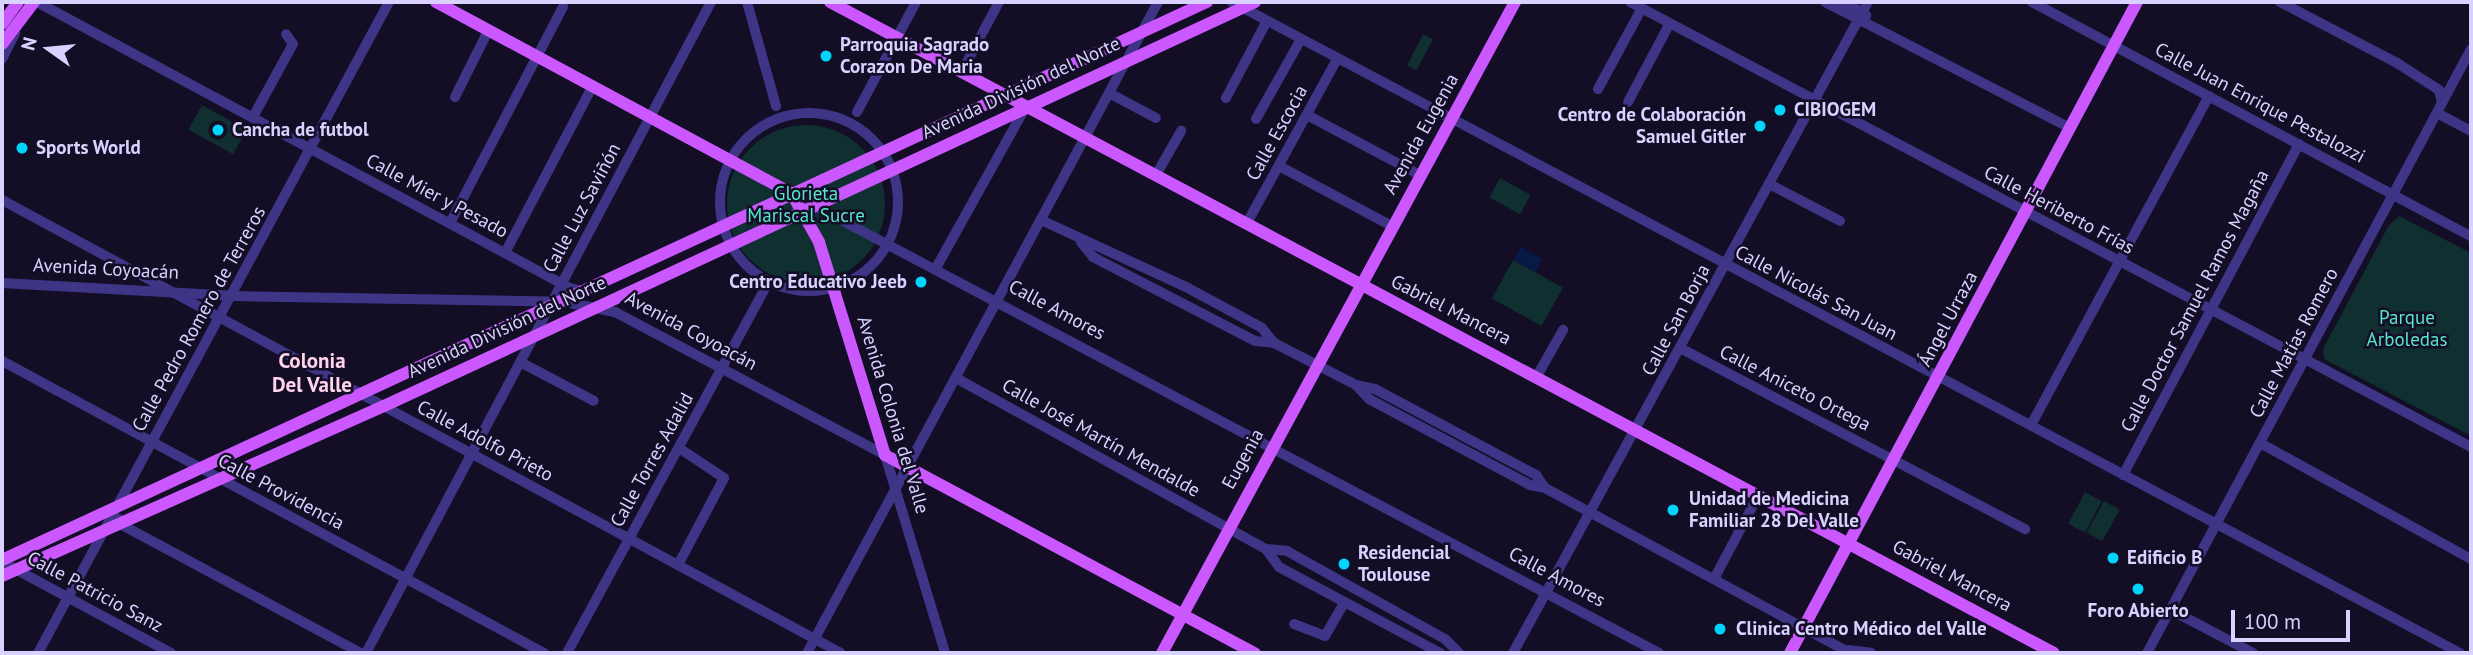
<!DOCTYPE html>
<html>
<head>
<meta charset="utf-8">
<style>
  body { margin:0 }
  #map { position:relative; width:2473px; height:655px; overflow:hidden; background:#130d25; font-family:"PT Sans",sans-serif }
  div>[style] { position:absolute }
  .green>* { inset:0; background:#102f30; transform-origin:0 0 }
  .round { border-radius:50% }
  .water>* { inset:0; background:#071a45; transform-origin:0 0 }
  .minor>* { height:10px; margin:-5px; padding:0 5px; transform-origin:5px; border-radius:5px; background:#3e3587 }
  .minor>.ring { margin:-5px; padding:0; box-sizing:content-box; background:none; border:10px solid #3e3587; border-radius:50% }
  .major>* { height:12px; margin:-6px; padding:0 6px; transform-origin:6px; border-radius:6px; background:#cb58ff }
  .dots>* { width:19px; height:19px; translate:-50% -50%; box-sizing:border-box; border:4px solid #130d25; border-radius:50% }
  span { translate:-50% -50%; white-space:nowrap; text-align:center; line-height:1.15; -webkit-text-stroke:5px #130d25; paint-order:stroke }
  .poi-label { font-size:19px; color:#d9d1ff; font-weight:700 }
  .left { translate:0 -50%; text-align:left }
  .right { translate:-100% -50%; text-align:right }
  .street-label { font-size:19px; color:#d9d1ff }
  .park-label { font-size:19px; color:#56e6cb }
  .neighbourhood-label { font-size:21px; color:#ffd3ec; font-weight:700 }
  .frame { position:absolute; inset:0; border:4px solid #d9d1ff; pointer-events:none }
  .north { position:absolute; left:14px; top:14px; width:70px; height:70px; -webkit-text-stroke:5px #130d25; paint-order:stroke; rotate:285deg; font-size:19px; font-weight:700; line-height:28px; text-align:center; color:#d9d1ff }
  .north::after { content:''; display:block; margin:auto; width:24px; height:32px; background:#d9d1ff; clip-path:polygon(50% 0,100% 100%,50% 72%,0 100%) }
  .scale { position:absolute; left:2231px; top:610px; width:119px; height:32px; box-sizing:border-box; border:4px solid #d9d1ff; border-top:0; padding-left:9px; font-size:21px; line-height:24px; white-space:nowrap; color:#d9d1ff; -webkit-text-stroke:5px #130d25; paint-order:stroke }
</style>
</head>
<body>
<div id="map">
  <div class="green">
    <div style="left:1423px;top:34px;width:11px;height:35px;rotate:27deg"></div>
    <div style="left:202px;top:105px;width:51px;height:28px;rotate:29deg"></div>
    <div class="round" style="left:727px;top:125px;width:158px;height:158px"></div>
    <div style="left:1500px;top:178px;width:35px;height:22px;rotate:29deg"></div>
    <div style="clip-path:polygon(2399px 216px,2471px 253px,2471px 436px,2324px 359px,2323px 349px,2389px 225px)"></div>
    <div style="left:1513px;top:260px;width:57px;height:44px;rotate:29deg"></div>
    <div style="left:2085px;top:492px;width:19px;height:36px;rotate:28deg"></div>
    <div style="left:2104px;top:501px;width:18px;height:36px;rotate:29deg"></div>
  </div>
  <div class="water">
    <div style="left:1521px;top:247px;width:25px;height:15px;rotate:29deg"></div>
  </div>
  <div class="minor">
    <div style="left:37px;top:2px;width:605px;rotate:28.22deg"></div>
    <div style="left:570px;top:288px;width:16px;rotate:15deg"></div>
    <div style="left:747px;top:2px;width:108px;rotate:74.4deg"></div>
    <div style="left:1232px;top:2px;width:1390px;rotate:27.93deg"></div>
    <div style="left:1630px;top:2px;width:951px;rotate:27.88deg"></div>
    <div style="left:1825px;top:2px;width:276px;rotate:27.2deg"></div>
    <div style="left:1844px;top:2px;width:26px;rotate:31deg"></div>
    <div style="left:2032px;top:2px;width:497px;rotate:28.1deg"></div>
    <div style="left:2280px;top:2px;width:132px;rotate:27.5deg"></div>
    <div style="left:2397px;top:63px;width:50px;rotate:32.7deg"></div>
    <div style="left:2439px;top:90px;width:13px;rotate:77deg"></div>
    <div style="left:2px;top:59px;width:29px;rotate:-63deg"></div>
    <div style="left:962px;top:71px;width:78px;rotate:-61.8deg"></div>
    <div style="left:1598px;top:89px;width:92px;rotate:-61.5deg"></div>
    <div style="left:1109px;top:93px;width:53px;rotate:28deg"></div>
    <div style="left:455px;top:97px;width:74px;rotate:-63.4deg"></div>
    <div style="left:1226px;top:98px;width:87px;rotate:-62deg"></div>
    <div style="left:1628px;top:102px;width:89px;rotate:-62deg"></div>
    <div style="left:857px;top:112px;width:125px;rotate:-61.8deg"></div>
    <div class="ring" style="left:720px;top:113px;width:168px;height:168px"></div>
    <div style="left:2437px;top:113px;width:38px;rotate:28deg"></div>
    <div style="left:1307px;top:115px;width:128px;rotate:28deg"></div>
    <div style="left:253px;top:117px;width:83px;rotate:-61.3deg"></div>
    <div style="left:293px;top:44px;width:12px;rotate:-125deg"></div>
    <div style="left:1256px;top:119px;width:92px;rotate:-60.6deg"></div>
    <div style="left:1279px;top:166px;width:128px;rotate:28deg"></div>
    <div style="left:1156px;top:175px;width:51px;rotate:-60.4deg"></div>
    <div style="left:1769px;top:184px;width:80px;rotate:27.5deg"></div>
    <div style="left:792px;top:194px;width:981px;rotate:27.9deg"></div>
    <div style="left:2px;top:200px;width:953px;rotate:28.37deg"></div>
    <div style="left:1041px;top:220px;width:160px;rotate:24.8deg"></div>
    <div style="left:1186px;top:287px;width:86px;rotate:28.3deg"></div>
    <div style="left:1262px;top:328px;width:19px;rotate:51deg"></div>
    <div style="left:450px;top:223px;width:244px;rotate:-62.4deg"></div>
    <div style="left:1247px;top:223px;width:187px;rotate:-61.2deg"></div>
    <div style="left:1081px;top:242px;width:19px;rotate:51deg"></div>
    <div style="left:1093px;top:257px;width:182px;rotate:27.4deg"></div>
    <div style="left:1255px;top:341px;width:19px;rotate:6deg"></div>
    <div style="left:1274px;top:343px;width:92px;rotate:27.1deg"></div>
    <div style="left:1356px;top:385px;width:19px;rotate:12deg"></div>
    <div style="left:1375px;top:389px;width:183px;rotate:28.1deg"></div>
    <div style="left:1536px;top:475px;width:16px;rotate:55deg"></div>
    <div style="left:505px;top:253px;width:187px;rotate:-62.3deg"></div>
    <div style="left:936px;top:268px;width:183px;rotate:-60.9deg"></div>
    <div style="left:2px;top:283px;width:230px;rotate:3.2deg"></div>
    <div style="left:232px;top:296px;width:333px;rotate:1deg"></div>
    <div style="left:565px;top:302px;width:51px;rotate:11.3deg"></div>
    <div style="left:615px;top:312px;width:306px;rotate:27.9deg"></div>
    <div style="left:885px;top:455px;width:207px;rotate:73.1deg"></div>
    <div style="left:1680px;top:348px;width:390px;rotate:27.7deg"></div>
    <div style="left:2px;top:361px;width:616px;rotate:28.31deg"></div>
    <div style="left:522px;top:363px;width:81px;rotate:27.8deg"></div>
    <div style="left:1537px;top:376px;width:53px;rotate:-60.5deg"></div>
    <div style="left:956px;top:378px;width:354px;rotate:28.9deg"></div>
    <div style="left:1266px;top:549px;width:21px;rotate:5deg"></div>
    <div style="left:1287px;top:551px;width:181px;rotate:29.1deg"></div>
    <div style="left:1445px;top:639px;width:20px;rotate:45deg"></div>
    <div style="left:1356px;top:385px;width:19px;rotate:47deg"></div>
    <div style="left:1369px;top:399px;width:183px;rotate:28.1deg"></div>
    <div style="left:1530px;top:485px;width:15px;rotate:11deg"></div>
    <div style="left:1545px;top:488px;width:347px;rotate:28.4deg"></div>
    <div style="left:2031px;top:425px;width:374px;rotate:-61.6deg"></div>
    <div style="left:2260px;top:443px;width:241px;rotate:28.8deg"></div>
    <div style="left:2123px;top:475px;width:375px;rotate:-62deg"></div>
    <div style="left:119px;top:519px;width:7px;rotate:63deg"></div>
    <div style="left:122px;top:525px;width:271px;rotate:28.2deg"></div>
    <div style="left:1266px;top:549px;width:22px;rotate:54deg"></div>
    <div style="left:1279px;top:567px;width:183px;rotate:28.1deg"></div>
    <div style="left:2px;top:562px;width:192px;rotate:28.3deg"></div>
    <div style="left:678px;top:565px;width:98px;rotate:-62.1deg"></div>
    <div style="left:724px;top:478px;width:54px;rotate:-146.3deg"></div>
    <div style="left:1714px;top:579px;width:96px;rotate:-62.1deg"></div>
    <div style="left:2171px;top:610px;width:93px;rotate:27.7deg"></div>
    <div style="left:1294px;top:624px;width:33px;rotate:21deg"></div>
    <div style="left:1325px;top:636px;width:38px;rotate:-60deg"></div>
    <div style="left:1848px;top:650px;width:23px;rotate:7deg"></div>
    <div style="left:38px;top:653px;width:740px;rotate:-61.67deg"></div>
    <div style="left:366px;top:653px;width:737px;rotate:-62.08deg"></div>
    <div style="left:567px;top:653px;width:421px;rotate:-61.5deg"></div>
    <div style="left:807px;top:653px;width:740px;rotate:-61.67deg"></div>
    <div style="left:1513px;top:653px;width:742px;rotate:-61.4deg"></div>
    <div style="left:2147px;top:653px;width:685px;rotate:-61.79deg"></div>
  </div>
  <div class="major">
    <div style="left:436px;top:2px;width:404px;rotate:28.3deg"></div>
    <div style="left:792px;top:194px;width:55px;rotate:60.6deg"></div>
    <div style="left:819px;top:242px;width:223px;rotate:72.8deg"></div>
    <div style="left:885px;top:455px;width:420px;rotate:28.2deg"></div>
    <div style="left:830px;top:2px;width:1386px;rotate:28.01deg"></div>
    <div style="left:2px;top:24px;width:27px;rotate:-54deg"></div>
    <div style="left:2px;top:44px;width:53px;rotate:-52.7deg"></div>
    <div style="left:2px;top:560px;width:1328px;rotate:-24.85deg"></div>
    <div style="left:2px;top:576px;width:418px;rotate:-24deg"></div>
    <div style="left:384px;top:406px;width:960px;rotate:-24.88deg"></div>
    <div style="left:1162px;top:653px;width:741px;rotate:-61.53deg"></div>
    <div style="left:1790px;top:653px;width:738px;rotate:-61.94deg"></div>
  </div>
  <div class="dots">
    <div style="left:826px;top:56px;background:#00d4fc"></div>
    <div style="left:1780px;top:110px;background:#00d4fc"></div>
    <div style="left:1760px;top:126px;background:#00d4fc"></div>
    <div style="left:218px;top:130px;background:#00d4fc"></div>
    <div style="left:22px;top:148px;background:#00d4fc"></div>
    <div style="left:921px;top:282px;background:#00d4fc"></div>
    <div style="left:1673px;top:510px;background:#00d4fc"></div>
    <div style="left:2113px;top:558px;background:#00d4fc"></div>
    <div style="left:1344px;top:564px;background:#00d4fc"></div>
    <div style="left:2138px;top:589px;background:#00d4fc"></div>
    <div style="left:1720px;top:629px;background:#00d4fc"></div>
  </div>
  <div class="poi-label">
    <span class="left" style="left:840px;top:56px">Parroquia Sagrado<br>Corazon De Maria</span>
    <span class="left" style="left:1794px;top:110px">CIBIOGEM</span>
    <span class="right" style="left:1746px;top:126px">Centro de Colaboración<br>Samuel Gitler</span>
    <span class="left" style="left:232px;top:130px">Cancha de futbol</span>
    <span class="left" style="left:36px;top:148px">Sports World</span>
    <span class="right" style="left:907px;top:282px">Centro Educativo Jeeb</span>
    <span class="left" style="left:1689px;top:510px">Unidad de Medicina<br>Familiar 28 Del Valle</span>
    <span class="left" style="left:1358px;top:564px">Residencial<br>Toulouse</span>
    <span class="left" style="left:2127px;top:558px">Edificio B</span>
    <span style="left:2138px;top:611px">Foro Abierto</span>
    <span class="left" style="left:1736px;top:629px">Clinica Centro Médico del Valle</span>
  </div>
  <div class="street-label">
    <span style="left:1021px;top:88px;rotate:-25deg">Avenida División del Norte</span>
    <span style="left:2260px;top:103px;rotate:28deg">Calle Juan Enrique Pestalozzi</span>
    <span style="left:1277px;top:133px;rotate:-61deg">Calle Escocia</span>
    <span style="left:1421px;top:134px;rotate:-61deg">Avenida Eugenia</span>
    <span style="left:437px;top:196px;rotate:28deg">Calle Mier y Pesado</span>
    <span style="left:582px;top:208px;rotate:-62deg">Calle Luz Saviñón</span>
    <span style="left:2059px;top:210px;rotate:28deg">Calle Heriberto Frías</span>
    <span style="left:106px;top:269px;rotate:3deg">Avenida Coyoacán</span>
    <span style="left:1816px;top:293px;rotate:28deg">Calle Nicolás San Juan</span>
    <span style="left:2195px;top:301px;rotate:-62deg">Calle Doctor Samuel Ramos Magaña</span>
    <span style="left:1057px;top:310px;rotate:28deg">Calle Amores</span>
    <span style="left:1451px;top:310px;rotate:27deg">Gabriel Mancera</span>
    <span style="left:199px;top:319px;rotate:-61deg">Calle Pedro Romero de Terreros</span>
    <span style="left:1948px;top:319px;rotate:-62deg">Ángel Urraza</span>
    <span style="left:1676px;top:320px;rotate:-62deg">Calle San Borja</span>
    <span style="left:507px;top:327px;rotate:-25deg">Avenida División del Norte</span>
    <span style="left:691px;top:331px;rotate:28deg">Avenida Coyoacán</span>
    <span style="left:2294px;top:343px;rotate:-62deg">Calle Matías Romero</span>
    <span style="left:1795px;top:388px;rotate:27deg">Calle Aniceto Ortega</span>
    <span style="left:893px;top:415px;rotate:73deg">Avenida Colonia del Valle</span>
    <span style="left:1101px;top:438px;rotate:29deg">Calle José Martín Mendalde</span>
    <span style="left:485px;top:441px;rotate:28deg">Calle Adolfo Prieto</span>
    <span style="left:1243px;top:459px;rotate:-61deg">Eugenia</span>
    <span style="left:652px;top:460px;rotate:-61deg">Calle Torres Adalid</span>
    <span style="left:281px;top:492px;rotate:28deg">Calle Providencia</span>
    <span style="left:1952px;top:576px;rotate:28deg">Gabriel Mancera</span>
    <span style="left:1557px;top:577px;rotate:28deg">Calle Amores</span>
    <span style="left:95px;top:592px;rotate:28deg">Calle Patricio Sanz</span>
  </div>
  <div class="park-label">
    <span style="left:806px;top:205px">Glorieta<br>Mariscal Sucre</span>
    <span style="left:2407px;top:329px">Parque<br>Arboledas</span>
  </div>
  <div class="neighbourhood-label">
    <span style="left:312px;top:373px">Colonia<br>Del Valle</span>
  </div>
  <div class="frame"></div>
  <div class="north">N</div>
  <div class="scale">100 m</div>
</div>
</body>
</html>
